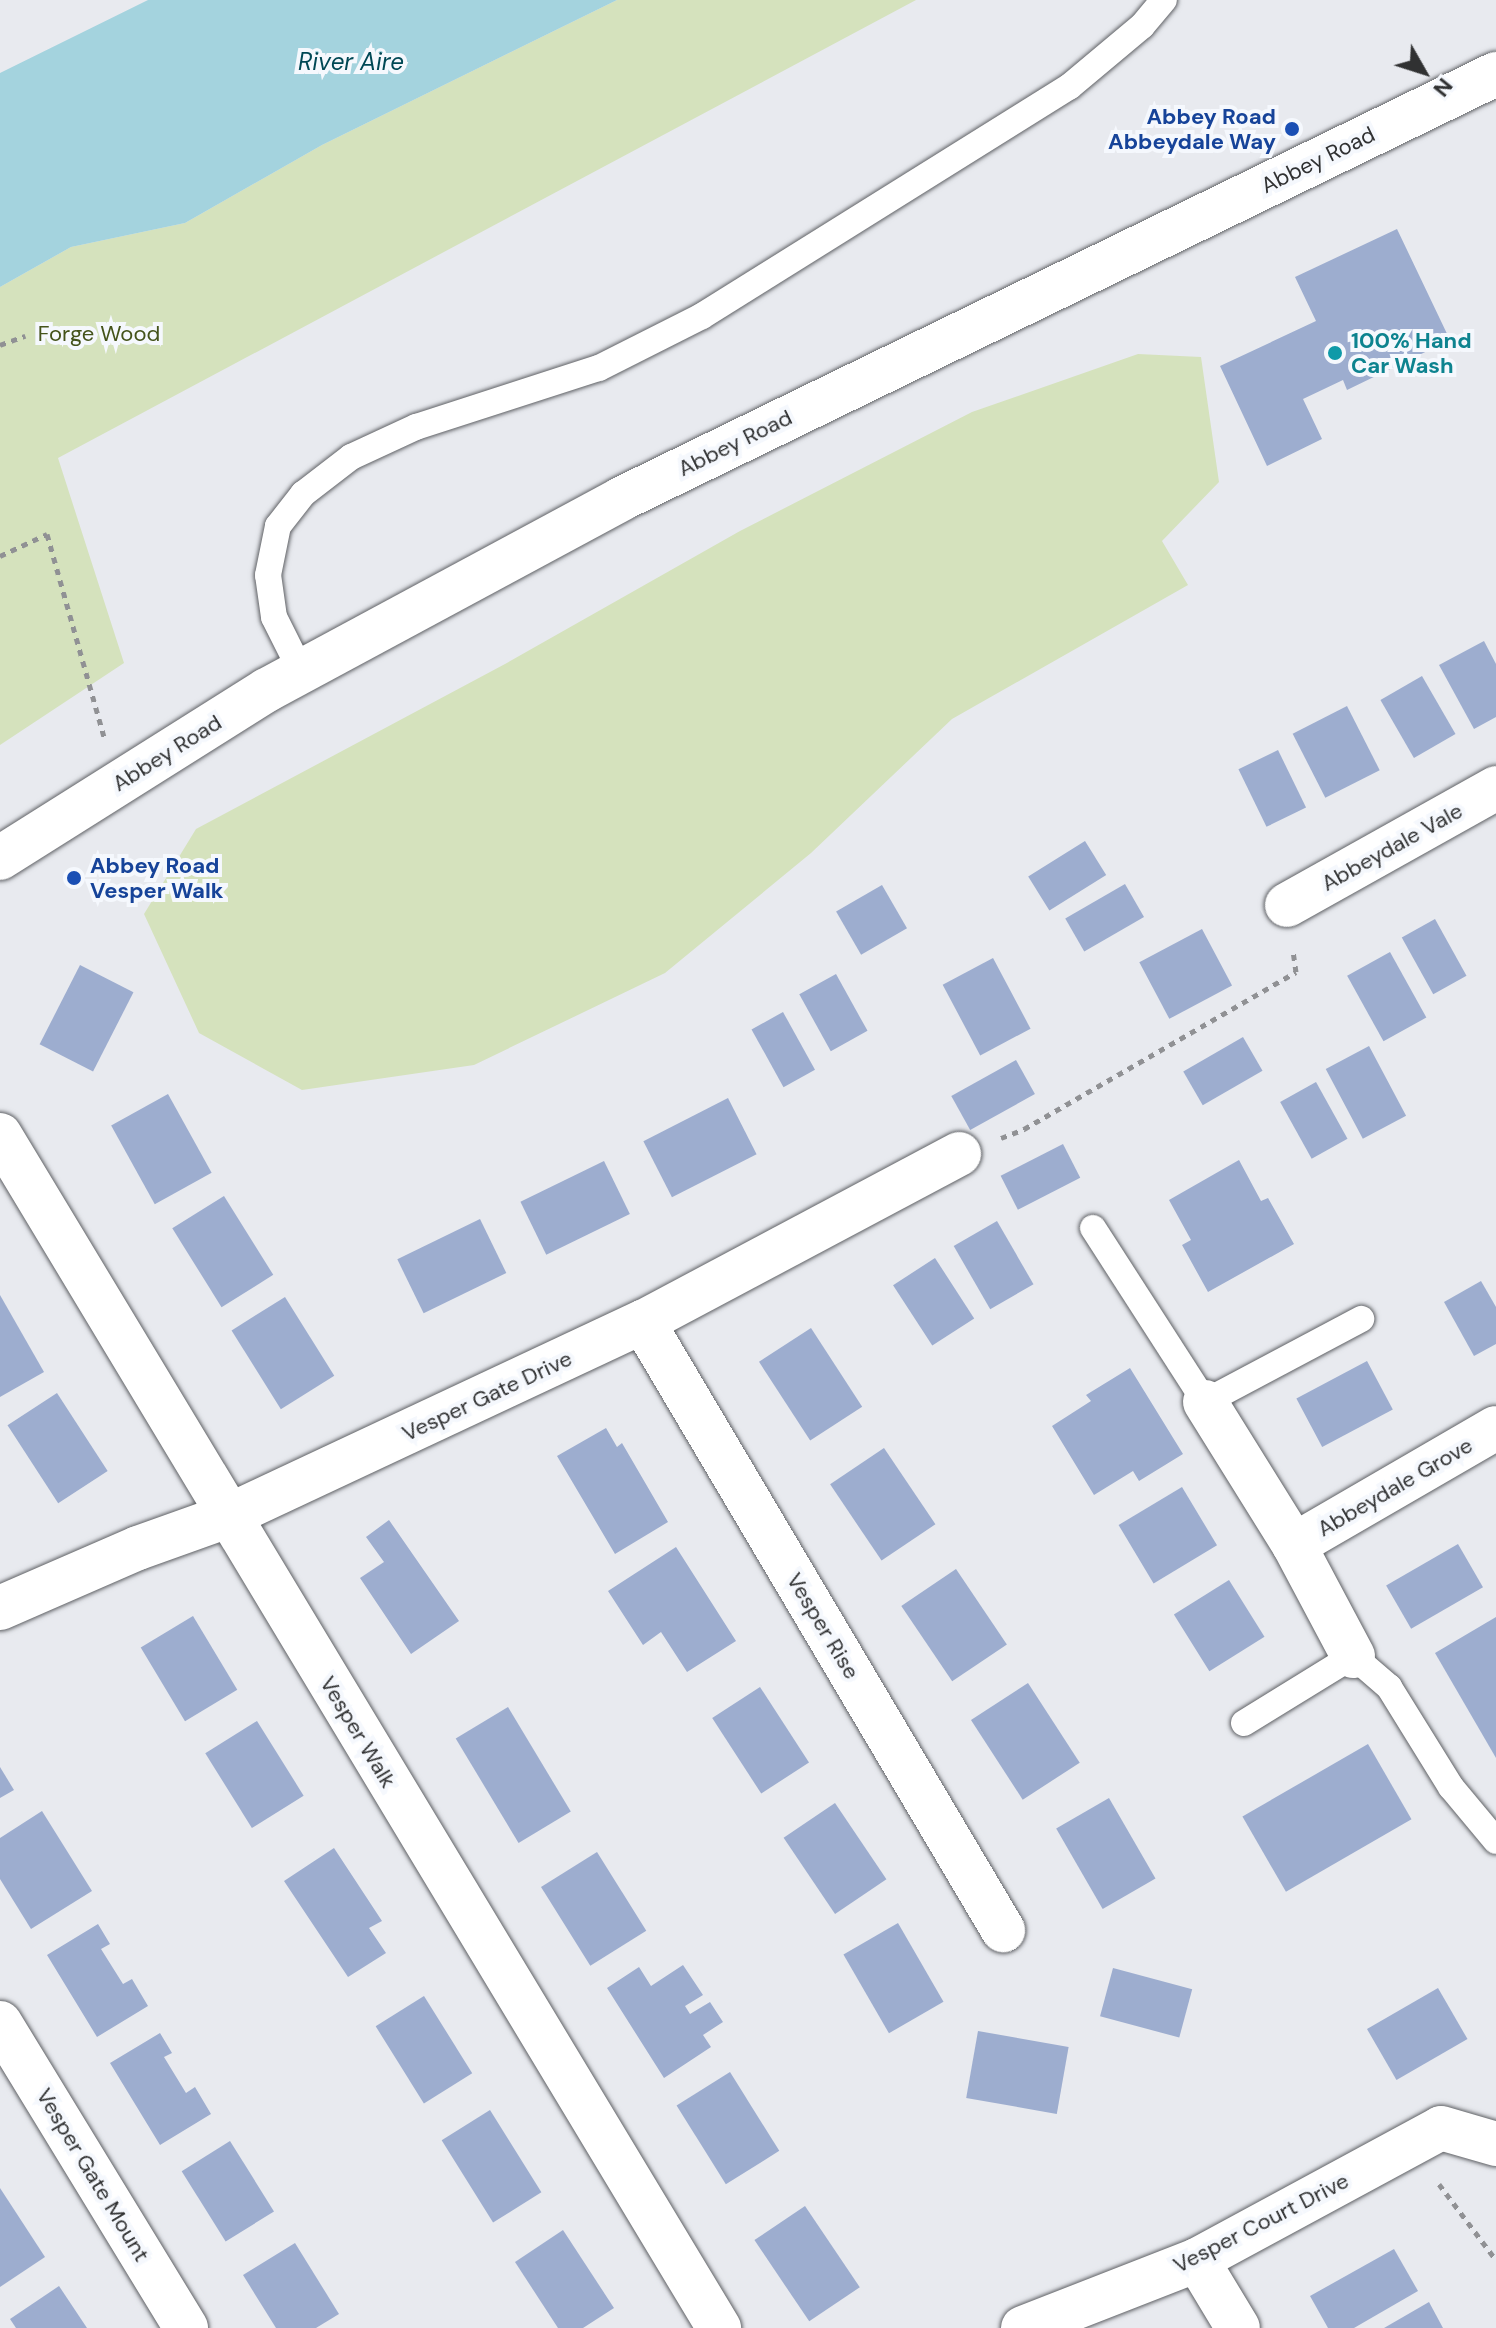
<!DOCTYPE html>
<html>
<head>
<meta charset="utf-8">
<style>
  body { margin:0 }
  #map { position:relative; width:1496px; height:2328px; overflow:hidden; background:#e8eaef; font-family:"DM Sans",sans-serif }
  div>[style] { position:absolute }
  .green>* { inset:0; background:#d5e2bd }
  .water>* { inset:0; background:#a4d3de }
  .building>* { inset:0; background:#9dadcf; transform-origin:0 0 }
  .path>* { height:5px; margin-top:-2.5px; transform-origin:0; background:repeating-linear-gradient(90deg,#909194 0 6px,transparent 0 12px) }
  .roads { filter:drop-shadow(0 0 2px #5f6165) drop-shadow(0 0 2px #5f6165) }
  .lane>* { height:26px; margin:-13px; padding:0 13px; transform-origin:13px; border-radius:13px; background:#fff }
  .street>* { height:44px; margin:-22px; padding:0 22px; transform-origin:22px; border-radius:22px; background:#fff }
  .primary>* { height:44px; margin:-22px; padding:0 22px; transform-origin:22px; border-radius:22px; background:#fff }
  .dots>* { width:22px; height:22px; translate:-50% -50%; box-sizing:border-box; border:4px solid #f5f8fd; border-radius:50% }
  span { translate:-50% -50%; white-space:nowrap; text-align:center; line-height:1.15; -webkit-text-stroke:8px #f5f8fd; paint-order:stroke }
  .transit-label { font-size:22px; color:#164399; font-weight:700 }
  .right { translate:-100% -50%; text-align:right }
  .left { translate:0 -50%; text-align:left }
  .street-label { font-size:22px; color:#303132 }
  .park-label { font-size:22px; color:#44531b }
  .culture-label { font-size:22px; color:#0d838f; font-weight:700 }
  .water-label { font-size:24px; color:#004855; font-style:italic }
  .north { position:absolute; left:1384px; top:32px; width:80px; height:80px; -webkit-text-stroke:6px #f5f8fd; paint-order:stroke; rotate:129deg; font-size:22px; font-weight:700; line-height:32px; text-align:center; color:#303132 }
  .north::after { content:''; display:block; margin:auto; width:28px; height:36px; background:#303132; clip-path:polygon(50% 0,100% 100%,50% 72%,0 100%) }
</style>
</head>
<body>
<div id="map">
  <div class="green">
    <div style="clip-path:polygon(617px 0,916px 0,58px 458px,124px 663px,0 745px,0 287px,71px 247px,185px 223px,322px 145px)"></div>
    <div style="clip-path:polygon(1138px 354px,1201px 357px,1219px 482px,1162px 541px,1188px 585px,952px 719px,811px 853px,665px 973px,474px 1065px,302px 1090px,199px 1033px,144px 914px,196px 829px,505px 664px,740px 531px,972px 412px)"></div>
  </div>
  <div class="water">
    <div style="clip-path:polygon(148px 0,617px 0,322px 145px,185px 223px,71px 247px,0 287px,0 73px)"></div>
  </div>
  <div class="building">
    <div style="clip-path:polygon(1397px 229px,1450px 340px,1347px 390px,1343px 380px,1303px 399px,1322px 439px,1267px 466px,1220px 366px,1316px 321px,1295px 277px)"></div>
    <div style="clip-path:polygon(1484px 641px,1496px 664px,1496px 717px,1474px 729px,1439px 665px)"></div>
    <div style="left:1422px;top:676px;width:67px;height:48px;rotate:60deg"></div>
    <div style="left:1347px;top:706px;width:72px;height:61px;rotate:63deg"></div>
    <div style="left:1278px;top:750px;width:64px;height:44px;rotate:64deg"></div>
    <div style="left:1085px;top:841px;width:40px;height:67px;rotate:58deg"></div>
    <div style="left:1125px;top:884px;width:38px;height:69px;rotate:60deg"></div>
    <div style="left:882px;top:885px;width:50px;height:53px;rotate:60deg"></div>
    <div style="left:1435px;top:919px;width:65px;height:38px;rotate:61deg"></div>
    <div style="left:1202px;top:929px;width:64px;height:71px;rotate:62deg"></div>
    <div style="left:1390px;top:952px;width:75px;height:49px;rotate:61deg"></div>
    <div style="left:993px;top:958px;width:80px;height:57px;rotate:62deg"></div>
    <div style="left:80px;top:965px;width:60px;height:89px;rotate:27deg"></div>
    <div style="left:836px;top:974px;width:65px;height:42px;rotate:61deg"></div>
    <div style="left:783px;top:1012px;width:66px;height:36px;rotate:61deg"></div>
    <div style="left:1243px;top:1037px;width:39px;height:69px;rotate:60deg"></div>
    <div style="left:1369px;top:1046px;width:79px;height:49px;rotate:62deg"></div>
    <div style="left:1016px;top:1060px;width:39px;height:74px;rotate:61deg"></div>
    <div style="left:1316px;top:1082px;width:65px;height:41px;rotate:61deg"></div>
    <div style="left:168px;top:1094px;width:90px;height:65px;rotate:61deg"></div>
    <div style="left:728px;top:1098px;width:63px;height:95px;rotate:63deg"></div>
    <div style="left:1063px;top:1144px;width:38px;height:70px;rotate:63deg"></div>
    <div style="clip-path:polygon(1239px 1160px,1261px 1201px,1268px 1198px,1294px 1244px,1208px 1292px,1182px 1245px,1191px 1240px,1169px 1200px)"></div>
    <div style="left:604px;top:1161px;width:59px;height:93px;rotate:64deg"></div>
    <div style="left:224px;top:1196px;width:93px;height:61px;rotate:58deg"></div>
    <div style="left:480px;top:1219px;width:60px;height:92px;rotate:64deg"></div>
    <div style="left:997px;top:1221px;width:73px;height:50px;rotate:60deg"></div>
    <div style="left:935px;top:1258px;width:72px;height:50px;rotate:57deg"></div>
    <div style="clip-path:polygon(1481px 1281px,1496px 1307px,1496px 1344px,1474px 1356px,1444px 1302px)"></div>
    <div style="clip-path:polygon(0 1295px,44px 1372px,0 1397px)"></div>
    <div style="left:285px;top:1297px;width:93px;height:63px;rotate:58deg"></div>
    <div style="left:811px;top:1328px;width:94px;height:62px;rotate:57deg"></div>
    <div style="left:1367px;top:1361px;width:55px;height:80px;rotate:62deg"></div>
    <div style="clip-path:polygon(1130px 1368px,1183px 1454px,1139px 1481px,1133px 1471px,1094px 1495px,1052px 1426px,1091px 1401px,1086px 1395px)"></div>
    <div style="left:57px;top:1393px;width:93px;height:59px;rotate:57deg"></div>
    <div style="clip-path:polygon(606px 1428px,617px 1447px,622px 1443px,668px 1522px,615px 1554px,557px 1456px)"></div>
    <div style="left:884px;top:1448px;width:92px;height:65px;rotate:56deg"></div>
    <div style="left:1182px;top:1487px;width:68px;height:74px;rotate:59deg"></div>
    <div style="clip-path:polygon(389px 1520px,459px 1621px,411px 1654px,360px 1578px,384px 1562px,366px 1537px)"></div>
    <div style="left:1458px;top:1544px;width:50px;height:83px;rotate:60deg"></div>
    <div style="clip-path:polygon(676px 1547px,736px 1641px,687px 1672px,661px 1632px,643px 1645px,608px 1591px)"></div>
    <div style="left:956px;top:1569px;width:91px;height:66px;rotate:56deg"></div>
    <div style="left:1229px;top:1580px;width:67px;height:65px;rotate:58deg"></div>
    <div style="left:193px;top:1616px;width:86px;height:61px;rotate:59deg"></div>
    <div style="clip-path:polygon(1496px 1617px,1496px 1758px,1435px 1653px)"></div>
    <div style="left:1028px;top:1683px;width:95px;height:68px;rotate:57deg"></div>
    <div style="left:760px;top:1687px;width:90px;height:57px;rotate:57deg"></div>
    <div style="left:508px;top:1707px;width:122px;height:61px;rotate:59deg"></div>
    <div style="left:257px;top:1721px;width:88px;height:61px;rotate:58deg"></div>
    <div style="left:1368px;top:1744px;width:87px;height:145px;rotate:60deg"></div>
    <div style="clip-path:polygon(0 1767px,14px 1790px,0 1798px)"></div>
    <div style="left:1109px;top:1798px;width:93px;height:61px;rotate:60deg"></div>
    <div style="left:835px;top:1803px;width:92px;height:62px;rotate:56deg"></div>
    <div style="clip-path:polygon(42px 1811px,92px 1891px,31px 1929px,0 1879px,0 1838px)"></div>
    <div style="clip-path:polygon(334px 1848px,382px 1921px,369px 1928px,386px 1953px,348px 1977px,284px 1881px)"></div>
    <div style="left:597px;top:1852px;width:93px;height:66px;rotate:58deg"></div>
    <div style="left:898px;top:1923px;width:91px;height:63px;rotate:60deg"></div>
    <div style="clip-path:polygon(98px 1924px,110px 1944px,101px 1949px,123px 1984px,132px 1979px,148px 2006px,97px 2037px,47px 1955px)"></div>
    <div style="clip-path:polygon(683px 1965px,703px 1995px,685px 2006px,690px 2014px,710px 2002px,723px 2022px,703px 2035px,711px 2047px,664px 2078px,607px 1988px,639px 1967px,651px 1986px)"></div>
    <div style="left:1113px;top:1968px;width:82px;height:50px;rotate:15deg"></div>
    <div style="left:1438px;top:1988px;width:59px;height:82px;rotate:60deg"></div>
    <div style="left:424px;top:1996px;width:91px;height:57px;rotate:58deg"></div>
    <div style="left:978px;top:2031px;width:92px;height:68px;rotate:10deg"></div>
    <div style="clip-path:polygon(160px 2033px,172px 2053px,164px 2057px,186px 2093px,195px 2087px,211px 2114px,160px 2145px,110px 2063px)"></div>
    <div style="left:730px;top:2072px;width:93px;height:63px;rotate:58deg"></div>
    <div style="left:490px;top:2110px;width:97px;height:57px;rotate:58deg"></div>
    <div style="left:230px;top:2141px;width:83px;height:57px;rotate:58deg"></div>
    <div style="clip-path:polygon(0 2188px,45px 2257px,0 2287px)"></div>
    <div style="left:805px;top:2206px;width:98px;height:61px;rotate:56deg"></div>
    <div style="clip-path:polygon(563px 2230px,614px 2308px,583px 2328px,558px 2328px,515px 2262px)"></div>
    <div style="clip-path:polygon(295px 2243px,339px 2314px,316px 2328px,276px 2328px,243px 2275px)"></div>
    <div style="clip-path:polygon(1394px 2249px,1418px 2291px,1354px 2328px,1328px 2328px,1310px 2296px)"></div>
    <div style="clip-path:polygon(59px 2286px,87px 2328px,16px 2328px,10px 2319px)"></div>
    <div style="clip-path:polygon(1429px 2302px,1443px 2328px,1384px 2328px)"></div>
  </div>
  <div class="path">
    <div style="left:0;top:345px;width:27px;rotate:-20deg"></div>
    <div style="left:0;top:556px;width:52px;rotate:-25.1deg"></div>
    <div style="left:47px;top:534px;width:211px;rotate:74.3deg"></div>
    <div style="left:1001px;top:1138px;width:25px;rotate:-21deg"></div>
    <div style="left:1024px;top:1129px;width:314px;rotate:-30deg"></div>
    <div style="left:1296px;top:972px;width:22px;rotate:-98deg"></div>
    <div style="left:1439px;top:2184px;width:95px;rotate:53.1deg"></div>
  </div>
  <div class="roads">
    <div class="lane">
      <div style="left:301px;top:671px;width:60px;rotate:-116.6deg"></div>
      <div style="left:274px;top:617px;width:42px;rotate:-98.1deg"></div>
      <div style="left:268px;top:575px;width:50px;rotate:-78.5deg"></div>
      <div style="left:278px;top:526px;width:41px;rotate:-52deg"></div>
      <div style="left:303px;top:494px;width:61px;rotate:-37.6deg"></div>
      <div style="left:351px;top:457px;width:72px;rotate:-24.8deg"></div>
      <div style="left:416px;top:427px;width:192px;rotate:-17.9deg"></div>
      <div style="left:599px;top:368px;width:115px;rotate:-26.8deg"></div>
      <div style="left:702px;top:316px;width:433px;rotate:-32deg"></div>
      <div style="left:1069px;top:87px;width:95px;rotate:-39.9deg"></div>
      <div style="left:1142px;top:26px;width:34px;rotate:-50deg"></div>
      <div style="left:1093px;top:1228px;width:207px;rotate:57.2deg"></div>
      <div style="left:1205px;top:1402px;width:177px;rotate:-28deg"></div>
      <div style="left:1244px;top:1723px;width:128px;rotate:-31.6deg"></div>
      <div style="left:1353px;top:1656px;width:48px;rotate:40.7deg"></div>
      <div style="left:1389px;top:1687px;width:118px;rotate:58.2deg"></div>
      <div style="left:1451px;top:1787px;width:70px;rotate:50.2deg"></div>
    </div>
    <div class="street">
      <div style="left:1287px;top:905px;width:240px;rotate:-29.2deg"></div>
      <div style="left:0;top:1135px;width:1393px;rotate:58.92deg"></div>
      <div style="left:643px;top:1322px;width:707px;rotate:59.37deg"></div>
      <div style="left:1205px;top:1402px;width:168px;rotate:58.1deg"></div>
      <div style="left:0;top:1608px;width:150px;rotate:-23.5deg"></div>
      <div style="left:138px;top:1548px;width:96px;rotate:-19.6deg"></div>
      <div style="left:228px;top:1516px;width:458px;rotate:-25.1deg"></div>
      <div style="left:643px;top:1322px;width:358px;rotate:-28deg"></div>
      <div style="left:1353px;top:1656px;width:126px;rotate:-118deg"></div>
      <div style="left:1294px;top:1545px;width:233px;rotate:-30.1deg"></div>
      <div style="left:0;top:2023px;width:357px;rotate:58.6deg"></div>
      <div style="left:1197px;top:2260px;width:79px;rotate:58.9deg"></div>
      <div style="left:1023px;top:2328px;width:187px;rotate:-21.3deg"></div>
      <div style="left:1197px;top:2260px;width:277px;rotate:-28.4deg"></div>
      <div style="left:1441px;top:2128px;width:57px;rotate:16.2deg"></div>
    </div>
    <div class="primary">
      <div style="left:0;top:858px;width:315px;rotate:-32.2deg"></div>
      <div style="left:267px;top:690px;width:402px;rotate:-28.3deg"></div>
      <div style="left:621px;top:499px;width:973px;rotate:-25.91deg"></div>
    </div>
  </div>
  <div class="dots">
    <div style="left:1292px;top:129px;background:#1a4fb4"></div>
    <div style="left:1335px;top:353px;background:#0f9aa8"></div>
    <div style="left:74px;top:878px;background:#1a4fb4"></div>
  </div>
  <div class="transit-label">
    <span class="right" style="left:1276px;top:129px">Abbey Road<br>Abbeydale Way</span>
    <span class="left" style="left:90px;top:878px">Abbey Road<br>Vesper Walk</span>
  </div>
  <div class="street-label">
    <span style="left:1318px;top:160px;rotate:-26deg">Abbey Road</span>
    <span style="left:735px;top:443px;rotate:-26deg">Abbey Road</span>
    <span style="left:167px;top:753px;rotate:-32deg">Abbey Road</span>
    <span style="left:1392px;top:847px;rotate:-29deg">Abbeydale Vale</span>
    <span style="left:487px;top:1396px;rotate:-25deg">Vesper Gate Drive</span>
    <span style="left:1395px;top:1487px;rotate:-30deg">Abbeydale Grove</span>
    <span style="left:823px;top:1626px;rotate:59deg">Vesper Rise</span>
    <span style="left:358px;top:1732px;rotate:59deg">Vesper Walk</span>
    <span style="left:93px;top:2175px;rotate:59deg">Vesper Gate Mount</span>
    <span style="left:1261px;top:2223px;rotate:-27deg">Vesper Court Drive</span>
  </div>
  <div class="park-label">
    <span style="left:99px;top:334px">Forge Wood</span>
  </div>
  <div class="culture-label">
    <span class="left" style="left:1351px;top:353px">100% Hand<br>Car Wash</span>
  </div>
  <div class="water-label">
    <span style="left:351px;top:62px">River Aire</span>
  </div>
  <div class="north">N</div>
</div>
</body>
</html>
